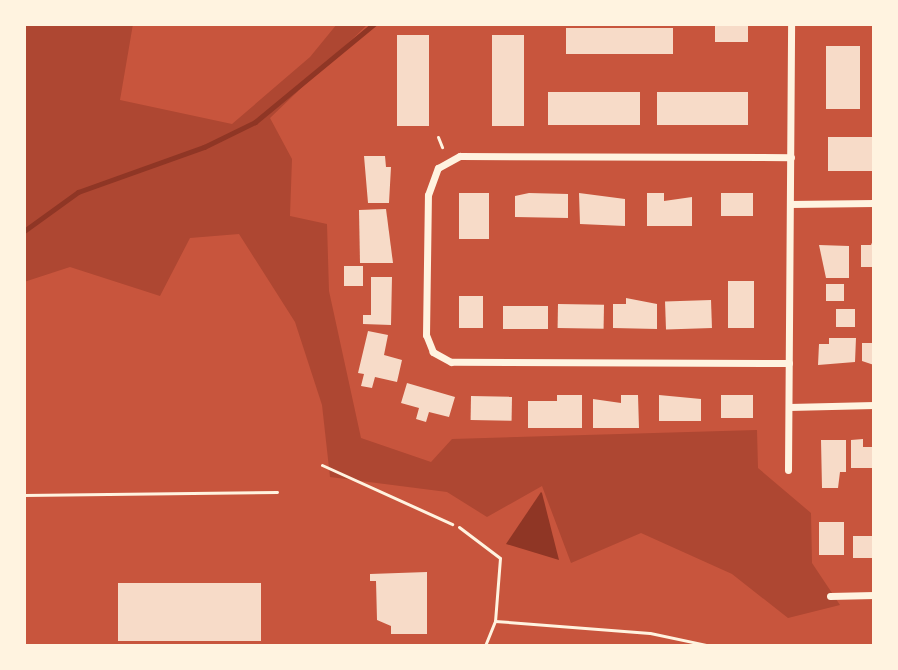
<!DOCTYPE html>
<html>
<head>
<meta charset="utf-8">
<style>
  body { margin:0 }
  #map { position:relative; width:898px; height:670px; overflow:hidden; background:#c8553d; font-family:Spectral,serif }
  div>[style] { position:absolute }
  .green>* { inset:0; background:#ae4732 }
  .water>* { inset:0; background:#8f3625 }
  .stream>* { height:5px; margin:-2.5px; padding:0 2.5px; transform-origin:2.5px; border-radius:2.5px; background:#8f3625 }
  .building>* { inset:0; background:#f7dbc8; transform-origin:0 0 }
  .path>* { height:3px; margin:-1.5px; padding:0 1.5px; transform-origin:1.5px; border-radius:1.5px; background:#fff3e0 }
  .service>* { height:3px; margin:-1.5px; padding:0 1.5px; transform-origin:1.5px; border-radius:1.5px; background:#fff3e0 }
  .minor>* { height:7px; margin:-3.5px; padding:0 3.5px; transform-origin:3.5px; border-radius:3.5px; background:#fff3e0 }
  span { translate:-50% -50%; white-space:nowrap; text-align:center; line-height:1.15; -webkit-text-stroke:6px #fff3e0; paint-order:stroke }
  .frame { position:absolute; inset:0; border:26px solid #fff3e0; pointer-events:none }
</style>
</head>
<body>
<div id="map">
  <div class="green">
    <div style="clip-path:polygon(24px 24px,133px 24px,120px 100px,232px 124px,310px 57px,337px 24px,368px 24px,270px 118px,292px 159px,290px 216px,327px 224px,329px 291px,361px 438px,431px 462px,452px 439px,757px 430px,758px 468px,811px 513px,812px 563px,840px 605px,788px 618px,732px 574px,641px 533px,571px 563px,542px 486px,487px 517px,447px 492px,330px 477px,322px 405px,295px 322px,239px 234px,190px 238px,160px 296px,70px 267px,24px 282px)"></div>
  </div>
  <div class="water">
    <div style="clip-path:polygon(541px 492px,542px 493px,559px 560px,506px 544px)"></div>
  </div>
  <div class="stream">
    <div style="left:24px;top:231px;width:67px;rotate:-35.8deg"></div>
    <div style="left:78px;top:192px;width:134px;rotate:-19.7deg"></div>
    <div style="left:204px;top:147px;width:57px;rotate:-26.1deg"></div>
    <div style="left:255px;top:122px;width:154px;rotate:-39.5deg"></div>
  </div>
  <div class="building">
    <div style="left:715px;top:24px;width:33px;height:18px"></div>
    <div style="left:566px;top:28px;width:107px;height:26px"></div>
    <div style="left:397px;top:35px;width:32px;height:91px"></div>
    <div style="left:492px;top:35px;width:32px;height:91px"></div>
    <div style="left:826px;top:46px;width:34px;height:63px"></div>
    <div style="left:640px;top:92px;width:33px;height:92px;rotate:90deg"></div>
    <div style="left:657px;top:92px;width:91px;height:33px"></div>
    <div style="left:828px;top:137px;width:46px;height:34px"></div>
    <div style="clip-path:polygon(364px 156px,385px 156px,386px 167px,391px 167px,389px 203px,368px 203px)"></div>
    <div style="left:459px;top:193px;width:30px;height:46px"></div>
    <div style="clip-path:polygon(529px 193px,568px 194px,568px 218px,515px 217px,515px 196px)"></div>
    <div style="clip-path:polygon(579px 193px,625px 199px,625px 226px,580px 224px)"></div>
    <div style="clip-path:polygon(647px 193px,664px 193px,664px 201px,692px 197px,692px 226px,647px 226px)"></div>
    <div style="left:721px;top:193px;width:32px;height:23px"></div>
    <div style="clip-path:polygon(386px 209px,393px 263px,360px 263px,359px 210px)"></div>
    <div style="clip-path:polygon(874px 238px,874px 267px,861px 267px,861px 245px,871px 245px)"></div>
    <div style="clip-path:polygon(819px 245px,849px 246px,849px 278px,826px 278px)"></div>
    <div style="left:344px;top:266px;width:19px;height:20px"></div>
    <div style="clip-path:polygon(371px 277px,392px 277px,391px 325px,363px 324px,363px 315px,371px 315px)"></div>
    <div style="left:728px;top:281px;width:26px;height:47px"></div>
    <div style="left:826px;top:284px;width:18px;height:17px"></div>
    <div style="left:459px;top:296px;width:24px;height:32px"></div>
    <div style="clip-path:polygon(626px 298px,657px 304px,657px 329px,613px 328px,613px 304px,626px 304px)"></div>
    <div style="left:711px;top:300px;width:28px;height:46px;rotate:88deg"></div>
    <div style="left:558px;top:304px;width:46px;height:24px;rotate:1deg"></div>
    <div style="left:503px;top:306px;width:45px;height:23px"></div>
    <div style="left:855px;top:309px;width:18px;height:19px;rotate:90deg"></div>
    <div style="clip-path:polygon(368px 331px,388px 335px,384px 355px,402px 360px,397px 382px,375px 377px,372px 388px,361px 386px,364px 374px,358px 373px)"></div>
    <div style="clip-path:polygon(829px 338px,856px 338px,855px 362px,818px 365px,819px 344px,829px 344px)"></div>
    <div style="clip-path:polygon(862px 343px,874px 343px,874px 365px,862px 361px)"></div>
    <div style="clip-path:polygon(407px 383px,455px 397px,449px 417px,429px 412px,426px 422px,416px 419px,419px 408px,401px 403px)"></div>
    <div style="clip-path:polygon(557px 395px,582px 395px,582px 428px,528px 428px,528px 401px,557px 401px)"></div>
    <div style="clip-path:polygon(621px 395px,638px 395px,639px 428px,593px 428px,593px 399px,621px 403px)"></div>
    <div style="clip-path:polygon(659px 395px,701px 399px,701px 421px,659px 421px)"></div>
    <div style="left:721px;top:395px;width:32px;height:23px"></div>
    <div style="left:471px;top:396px;width:41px;height:24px;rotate:1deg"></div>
    <div style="clip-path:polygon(863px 439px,863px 447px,874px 447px,874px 468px,851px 468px,851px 440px)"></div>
    <div style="clip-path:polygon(821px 440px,846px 440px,846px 472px,840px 472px,838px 488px,822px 488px)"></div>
    <div style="left:819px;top:522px;width:25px;height:33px"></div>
    <div style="left:853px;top:536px;width:21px;height:22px"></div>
    <div style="clip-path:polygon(427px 572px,427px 634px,391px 634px,391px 626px,377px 620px,376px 581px,370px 581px,370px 574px)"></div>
    <div style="left:261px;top:583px;width:58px;height:143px;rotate:90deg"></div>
  </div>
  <div class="path">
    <div style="left:438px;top:137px;width:11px;rotate:68deg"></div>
    <div style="left:322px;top:465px;width:143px;rotate:24.4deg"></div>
  </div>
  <div class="service">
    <div style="left:24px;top:495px;width:253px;rotate:-0.7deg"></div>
    <div style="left:459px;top:527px;width:51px;rotate:37.1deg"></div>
    <div style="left:500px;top:558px;width:63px;rotate:94.5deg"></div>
    <div style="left:495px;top:621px;width:27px;rotate:112deg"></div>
    <div style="left:495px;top:621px;width:155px;rotate:4.4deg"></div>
    <div style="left:650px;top:633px;width:62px;rotate:12deg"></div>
  </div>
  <div class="minor">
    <div style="left:790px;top:204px;width:84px;rotate:-0.7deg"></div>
    <div style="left:789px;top:363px;width:338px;rotate:-179.8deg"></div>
    <div style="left:451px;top:362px;width:21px;rotate:-151deg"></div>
    <div style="left:433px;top:352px;width:18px;rotate:-112deg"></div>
    <div style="left:426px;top:335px;width:140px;rotate:-89.2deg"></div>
    <div style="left:428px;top:195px;width:29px;rotate:-70deg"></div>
    <div style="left:438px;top:168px;width:25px;rotate:-29deg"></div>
    <div style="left:460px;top:156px;width:331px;rotate:0.2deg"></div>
    <div style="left:789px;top:407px;width:85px;rotate:-1.3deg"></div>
    <div style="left:788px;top:470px;width:446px;rotate:-89.6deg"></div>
    <div style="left:830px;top:596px;width:44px;rotate:-1.3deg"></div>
  </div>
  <div class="frame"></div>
</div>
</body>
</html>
